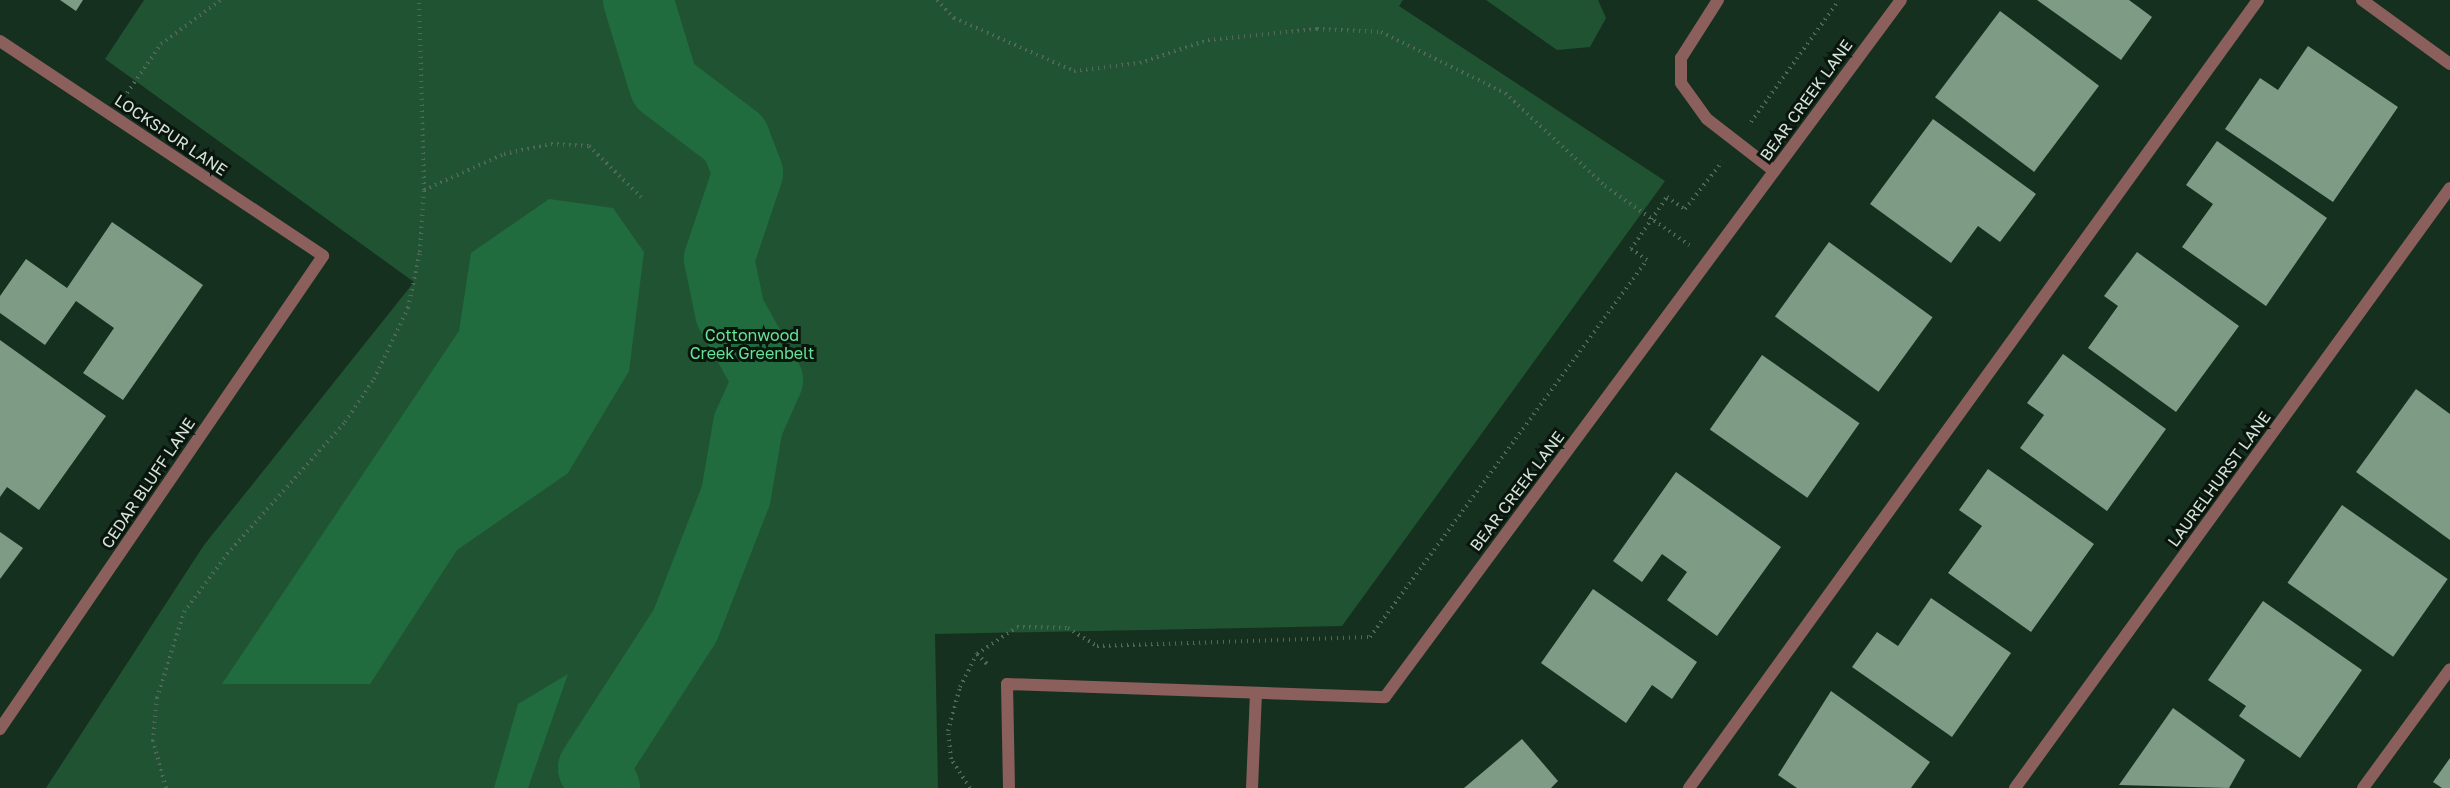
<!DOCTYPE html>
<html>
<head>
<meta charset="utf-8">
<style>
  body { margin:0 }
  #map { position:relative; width:2450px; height:788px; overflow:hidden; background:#16301f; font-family:"Golos Text",sans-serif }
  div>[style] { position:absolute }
  .green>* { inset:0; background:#1f5332 }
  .water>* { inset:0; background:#216c3f }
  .river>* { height:70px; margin:-35px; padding:0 35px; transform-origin:35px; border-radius:35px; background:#216c3f }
  .building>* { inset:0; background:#7e9b86; transform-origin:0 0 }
  .path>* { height:4px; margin-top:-2px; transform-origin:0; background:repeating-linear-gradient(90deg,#526959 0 1.5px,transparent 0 6px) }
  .lane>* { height:12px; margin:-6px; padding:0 6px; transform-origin:6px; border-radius:6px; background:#8b5f5c }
  .street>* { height:12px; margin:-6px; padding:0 6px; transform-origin:6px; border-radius:6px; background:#8b5f5c }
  span { translate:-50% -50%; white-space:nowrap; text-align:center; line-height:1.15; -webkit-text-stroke:6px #0a150e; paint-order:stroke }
  .street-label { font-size:16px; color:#d5e5d9 }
  .park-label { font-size:16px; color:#67e495 }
</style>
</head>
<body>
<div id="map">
  <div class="green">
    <div style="clip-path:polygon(144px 0,1403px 0,1399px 6px,1665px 181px,1342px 626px,935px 634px,938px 788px,46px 788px,204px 545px,414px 282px,105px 59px)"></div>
    <div style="clip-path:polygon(1486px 0,1598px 0,1606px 18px,1590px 47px,1557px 50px)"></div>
  </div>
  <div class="water">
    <div style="clip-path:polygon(549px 199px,613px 208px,644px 252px,629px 371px,568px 473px,457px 550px,370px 684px,222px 684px,459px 331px,471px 253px)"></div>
    <div style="clip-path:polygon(568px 674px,528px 788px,494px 788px,518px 704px)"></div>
  </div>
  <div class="river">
    <div style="left:605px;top:788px;width:23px;rotate:-121deg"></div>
    <div style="left:593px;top:768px;width:169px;rotate:-57.1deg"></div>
    <div style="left:685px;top:626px;width:141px;rotate:-68.7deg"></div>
    <div style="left:736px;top:495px;width:71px;rotate:-80.3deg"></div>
    <div style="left:748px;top:425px;width:49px;rotate:-66deg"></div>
    <div style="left:768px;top:380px;width:78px;rotate:-119.2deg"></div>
    <div style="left:730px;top:312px;width:54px;rotate:-101.7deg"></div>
    <div style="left:719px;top:259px;width:91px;rotate:-71.4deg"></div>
    <div style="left:748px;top:173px;width:36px;rotate:-111deg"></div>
    <div style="left:735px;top:139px;width:89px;rotate:-142.7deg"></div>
    <div style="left:664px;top:85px;width:89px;rotate:-107deg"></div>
  </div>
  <div class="building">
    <div style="clip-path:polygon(60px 0,83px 0,76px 11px)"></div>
    <div style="clip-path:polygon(2037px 0,2129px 0,2152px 17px,2121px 60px)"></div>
    <div style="left:2000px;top:11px;width:124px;height:108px;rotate:37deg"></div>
    <div style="clip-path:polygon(2308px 46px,2398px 107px,2333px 202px,2225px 129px,2260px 78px,2278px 90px)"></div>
    <div style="clip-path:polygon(1933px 119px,2036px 194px,2000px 242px,1978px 226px,1951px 263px,1870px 204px)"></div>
    <div style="clip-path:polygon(2217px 141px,2327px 218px,2266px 306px,2182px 247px,2213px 204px,2186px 185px)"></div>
    <div style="clip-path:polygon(112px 222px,203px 285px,123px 400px,83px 373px,114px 328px,76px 301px,45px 345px,0 313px,0 296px,26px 259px,67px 288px)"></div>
    <div style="left:1829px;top:242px;width:128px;height:92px;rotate:36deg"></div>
    <div style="clip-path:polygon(2137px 252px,2239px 326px,2176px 412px,2088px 348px,2118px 306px,2104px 296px)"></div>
    <div style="clip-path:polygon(0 340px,106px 416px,39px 510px,7px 487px,0 497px)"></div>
    <div style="clip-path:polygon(2063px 354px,2166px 429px,2107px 511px,2020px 448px,2044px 415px,2027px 403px)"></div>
    <div style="left:1762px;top:355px;width:119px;height:91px;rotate:35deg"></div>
    <div style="clip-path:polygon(2416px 389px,2450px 414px,2450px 540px,2356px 472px)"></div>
    <div style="clip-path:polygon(1988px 469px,2094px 544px,2031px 632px,1948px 573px,1982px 526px,1959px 510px)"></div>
    <div style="clip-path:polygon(1676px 472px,1781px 547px,1717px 636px,1667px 600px,1687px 572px,1662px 554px,1642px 582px,1613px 561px)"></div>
    <div style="left:2342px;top:505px;width:129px;height:95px;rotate:35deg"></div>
    <div style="clip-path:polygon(0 532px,23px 548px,0 579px)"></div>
    <div style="clip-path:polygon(1593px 589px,1697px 662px,1672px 699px,1652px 685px,1626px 723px,1541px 663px)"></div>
    <div style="clip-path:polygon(1931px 598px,2011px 653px,1952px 737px,1852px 667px,1877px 632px,1898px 646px)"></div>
    <div style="clip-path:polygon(2263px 601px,2362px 670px,2300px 758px,2239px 716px,2246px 706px,2208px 680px)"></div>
    <div style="clip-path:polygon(1831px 691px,1930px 762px,1911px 788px,1797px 788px,1778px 775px)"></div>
    <div style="clip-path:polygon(2173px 708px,2245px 760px,2229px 788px,2119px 785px)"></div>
    <div style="clip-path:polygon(1522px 739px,1558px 781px,1551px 788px,1464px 788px)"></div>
    <div style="clip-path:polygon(2450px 758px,2450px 788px,2442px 788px,2433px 782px)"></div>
  </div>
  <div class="path">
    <div style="left:937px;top:0;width:25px;rotate:47deg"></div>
    <div style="left:954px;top:18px;width:131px;rotate:23.8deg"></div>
    <div style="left:1074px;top:71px;width:66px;rotate:-6.9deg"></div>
    <div style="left:1140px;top:63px;width:72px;rotate:-18.7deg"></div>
    <div style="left:1208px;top:40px;width:110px;rotate:-5.8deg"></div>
    <div style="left:1317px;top:29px;width:64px;rotate:2.7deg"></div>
    <div style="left:1381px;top:32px;width:138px;rotate:26.2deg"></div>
    <div style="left:1505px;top:93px;width:137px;rotate:42.9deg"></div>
    <div style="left:1605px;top:186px;width:103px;rotate:35.1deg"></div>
    <div style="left:127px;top:93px;width:60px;rotate:-55.2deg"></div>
    <div style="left:161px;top:44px;width:74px;rotate:-36.3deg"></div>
    <div style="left:1751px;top:122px;width:150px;rotate:-54.2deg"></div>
    <div style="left:424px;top:190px;width:88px;rotate:-24.2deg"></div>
    <div style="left:504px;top:154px;width:48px;rotate:-12deg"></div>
    <div style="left:551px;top:144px;width:38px;rotate:3deg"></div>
    <div style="left:589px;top:146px;width:73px;rotate:44.4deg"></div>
    <div style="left:977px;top:654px;width:17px;rotate:45deg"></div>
    <div style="left:166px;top:788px;width:49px;rotate:-105.5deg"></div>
    <div style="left:153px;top:741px;width:43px;rotate:-84.7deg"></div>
    <div style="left:157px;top:698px;width:90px;rotate:-72.6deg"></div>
    <div style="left:184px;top:612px;width:72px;rotate:-53.4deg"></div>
    <div style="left:227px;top:554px;width:177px;rotate:-48.2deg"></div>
    <div style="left:345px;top:422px;width:52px;rotate:-56deg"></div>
    <div style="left:374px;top:379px;width:79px;rotate:-64.4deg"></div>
    <div style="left:408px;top:308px;width:57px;rotate:-77.9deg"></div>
    <div style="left:420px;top:252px;width:62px;rotate:-86.3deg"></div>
    <div style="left:424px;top:190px;width:190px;rotate:-91.5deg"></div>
    <div style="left:970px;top:788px;width:35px;rotate:-123deg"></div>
    <div style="left:951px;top:759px;width:28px;rotate:-96deg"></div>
    <div style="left:948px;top:731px;width:46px;rotate:-74.7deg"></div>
    <div style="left:960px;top:687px;width:37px;rotate:-63deg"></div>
    <div style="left:977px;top:654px;width:48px;rotate:-34deg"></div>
    <div style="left:1017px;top:627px;width:51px;rotate:1.1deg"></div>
    <div style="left:1068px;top:628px;width:34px;rotate:32deg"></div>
    <div style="left:1097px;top:646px;width:273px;rotate:-1.9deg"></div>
    <div style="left:1370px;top:637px;width:468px;rotate:-53.7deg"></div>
    <div style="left:1647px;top:260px;width:19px;rotate:-145deg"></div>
    <div style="left:1631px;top:249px;width:63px;rotate:-55.3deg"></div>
    <div style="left:1667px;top:197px;width:22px;rotate:34deg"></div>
    <div style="left:1685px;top:209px;width:60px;rotate:-51.8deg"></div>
  </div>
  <div class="lane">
    <div style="left:1718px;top:0;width:69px;rotate:122.5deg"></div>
    <div style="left:1681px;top:58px;width:25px;rotate:90deg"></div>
    <div style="left:1681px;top:83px;width:44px;rotate:54.2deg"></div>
    <div style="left:1707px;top:119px;width:85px;rotate:37.8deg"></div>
    <div style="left:1252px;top:788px;width:95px;rotate:-87.6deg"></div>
    <div style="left:1689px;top:788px;width:972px;rotate:-54.17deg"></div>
    <div style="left:2363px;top:788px;width:147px;rotate:-53.8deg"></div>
  </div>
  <div class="street">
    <div style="left:2362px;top:0;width:109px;rotate:36deg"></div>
    <div style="left:0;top:41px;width:388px;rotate:33.6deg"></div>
    <div style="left:323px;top:256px;width:573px;rotate:124.33deg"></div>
    <div style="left:1009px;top:788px;width:104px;rotate:-91.1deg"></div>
    <div style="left:1007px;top:684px;width:378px;rotate:2deg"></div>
    <div style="left:1385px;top:697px;width:867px;rotate:-53.49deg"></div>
    <div style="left:2015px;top:788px;width:741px;rotate:-54.06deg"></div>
  </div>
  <div class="street-label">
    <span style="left:1806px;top:100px;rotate:-54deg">BEAR CREEK LANE</span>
    <span style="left:171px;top:135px;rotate:34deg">LOCKSPUR LANE</span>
    <span style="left:2219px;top:479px;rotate:-54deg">LAURELHURST LANE</span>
    <span style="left:148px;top:483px;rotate:-56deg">CEDAR BLUFF LANE</span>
    <span style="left:1517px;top:491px;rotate:-53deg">BEAR CREEK LANE</span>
  </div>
  <div class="park-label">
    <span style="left:752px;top:344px">Cottonwood<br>Creek Greenbelt</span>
  </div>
</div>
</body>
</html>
